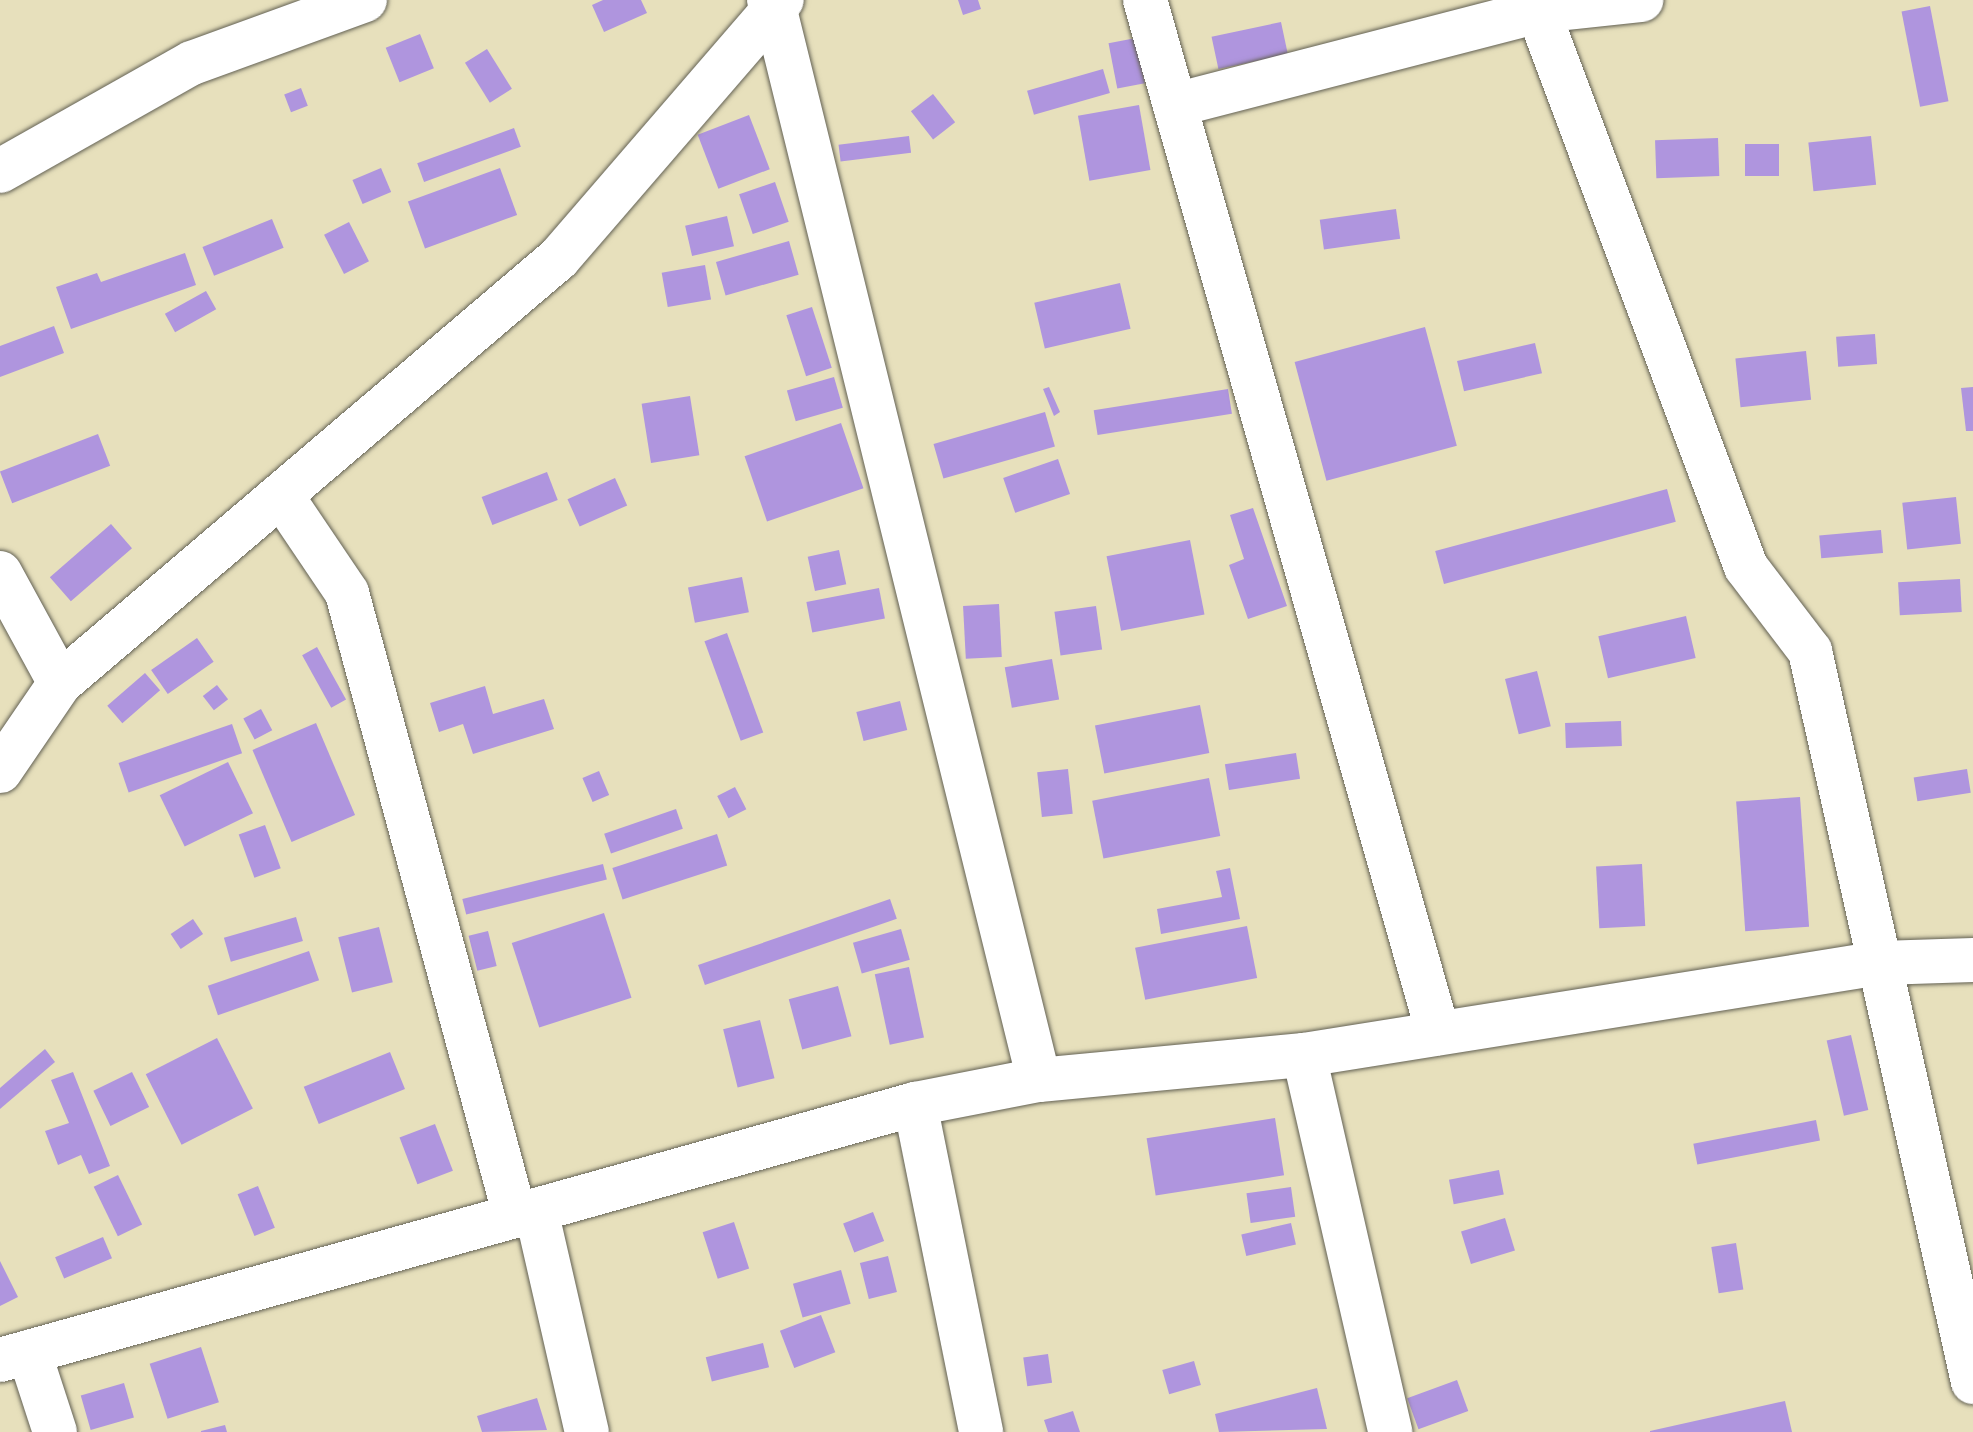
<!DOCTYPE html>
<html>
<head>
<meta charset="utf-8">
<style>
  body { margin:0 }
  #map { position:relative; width:1973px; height:1432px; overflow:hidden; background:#e7e0bc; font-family:"Libre Caslon Text",serif }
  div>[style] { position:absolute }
  .building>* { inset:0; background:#af95de; transform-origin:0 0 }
  .roads { filter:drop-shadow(0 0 2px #636154) drop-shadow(0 0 2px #636154) }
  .minor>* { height:44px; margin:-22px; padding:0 22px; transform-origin:22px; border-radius:22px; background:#fff }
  span { translate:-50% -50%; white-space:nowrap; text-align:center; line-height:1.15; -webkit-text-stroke:7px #f7f3e8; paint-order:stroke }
</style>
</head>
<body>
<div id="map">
  <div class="building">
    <div style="clip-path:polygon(603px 0,641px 0,647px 13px,604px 32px,592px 5px)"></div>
    <div style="clip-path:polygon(958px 0,978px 0,981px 9px,963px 15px)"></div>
    <div style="left:1930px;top:6px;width:97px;height:29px;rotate:79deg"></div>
    <div style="left:1281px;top:22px;width:33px;height:71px;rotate:78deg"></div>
    <div style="left:420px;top:34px;width:37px;height:37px;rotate:68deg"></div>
    <div style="left:1136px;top:38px;width:46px;height:28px;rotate:79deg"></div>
    <div style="left:487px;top:49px;width:47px;height:26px;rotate:58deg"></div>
    <div style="left:1103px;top:69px;width:25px;height:79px;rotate:74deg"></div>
    <div style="left:301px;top:88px;width:19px;height:18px;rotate:69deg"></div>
    <div style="left:933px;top:94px;width:36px;height:28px;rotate:52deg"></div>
    <div style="left:1139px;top:105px;width:66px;height:62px;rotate:80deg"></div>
    <div style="left:749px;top:115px;width:58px;height:55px;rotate:69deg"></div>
    <div style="left:514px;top:128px;width:20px;height:103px;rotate:70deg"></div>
    <div style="left:909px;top:136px;width:17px;height:71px;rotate:83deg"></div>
    <div style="left:1871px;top:136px;width:49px;height:63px;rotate:84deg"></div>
    <div style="left:1718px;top:138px;width:38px;height:63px;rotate:88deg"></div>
    <div style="left:1745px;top:144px;width:34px;height:32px"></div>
    <div style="left:381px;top:168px;width:26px;height:31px;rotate:67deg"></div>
    <div style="left:500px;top:168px;width:50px;height:98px;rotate:70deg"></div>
    <div style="left:775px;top:182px;width:42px;height:38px;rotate:71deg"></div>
    <div style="left:1396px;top:209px;width:30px;height:77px;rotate:82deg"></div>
    <div style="left:727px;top:216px;width:31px;height:43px;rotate:77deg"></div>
    <div style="left:272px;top:219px;width:31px;height:75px;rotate:68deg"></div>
    <div style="left:349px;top:222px;width:44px;height:28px;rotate:63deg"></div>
    <div style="left:789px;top:241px;width:35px;height:76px;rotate:74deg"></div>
    <div style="clip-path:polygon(185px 253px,196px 285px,71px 329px,56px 287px,97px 273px,101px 282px)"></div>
    <div style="left:705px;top:265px;width:35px;height:44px;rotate:80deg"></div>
    <div style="left:1120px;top:283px;width:47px;height:88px;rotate:77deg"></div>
    <div style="left:206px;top:291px;width:21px;height:47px;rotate:61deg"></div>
    <div style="left:812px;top:307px;width:64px;height:27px;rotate:72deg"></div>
    <div style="clip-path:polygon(54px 326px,64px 353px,0 377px,0 346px)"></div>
    <div style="left:1425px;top:327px;width:123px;height:135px;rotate:75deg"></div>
    <div style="left:1875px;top:334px;width:30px;height:39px;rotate:86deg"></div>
    <div style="left:1535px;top:343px;width:31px;height:80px;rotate:77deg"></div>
    <div style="left:1806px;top:351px;width:49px;height:71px;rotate:84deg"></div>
    <div style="left:834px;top:377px;width:32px;height:49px;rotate:74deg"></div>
    <div style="clip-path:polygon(1049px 387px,1060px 412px,1054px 416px,1043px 389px)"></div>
    <div style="clip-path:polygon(1973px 387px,1973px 431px,1966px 431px,1961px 388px)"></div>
    <div style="left:1228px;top:389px;width:25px;height:136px;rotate:81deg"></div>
    <div style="left:690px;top:396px;width:60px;height:49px;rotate:81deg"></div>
    <div style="left:1045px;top:412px;width:36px;height:116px;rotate:74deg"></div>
    <div style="left:841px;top:423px;width:69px;height:102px;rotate:71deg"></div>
    <div style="left:98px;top:434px;width:34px;height:105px;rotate:69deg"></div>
    <div style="left:1058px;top:459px;width:37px;height:58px;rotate:71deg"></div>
    <div style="left:547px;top:472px;width:30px;height:70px;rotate:69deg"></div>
    <div style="left:615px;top:478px;width:30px;height:52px;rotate:66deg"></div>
    <div style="left:1667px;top:489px;width:34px;height:240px;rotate:75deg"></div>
    <div style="left:1956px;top:497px;width:47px;height:54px;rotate:84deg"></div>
    <div style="clip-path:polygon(1253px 508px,1287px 606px,1248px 619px,1229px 565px,1244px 559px,1230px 515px)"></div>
    <div style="left:111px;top:524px;width:32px;height:81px;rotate:49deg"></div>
    <div style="left:1881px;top:530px;width:23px;height:62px;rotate:85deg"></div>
    <div style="left:1190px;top:540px;width:76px;height:85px;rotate:79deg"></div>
    <div style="left:839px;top:550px;width:35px;height:32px;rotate:78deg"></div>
    <div style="left:742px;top:577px;width:36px;height:55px;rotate:79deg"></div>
    <div style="left:1960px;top:579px;width:33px;height:62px;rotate:87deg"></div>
    <div style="left:879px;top:588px;width:31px;height:74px;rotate:79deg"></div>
    <div style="left:999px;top:604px;width:53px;height:36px;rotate:87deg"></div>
    <div style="left:1096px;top:606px;width:44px;height:42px;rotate:82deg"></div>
    <div style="left:1686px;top:616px;width:43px;height:90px;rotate:77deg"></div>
    <div style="left:727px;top:633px;width:106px;height:24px;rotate:70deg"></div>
    <div style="left:197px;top:638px;width:29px;height:56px;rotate:55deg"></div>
    <div style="left:317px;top:647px;width:60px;height:17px;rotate:61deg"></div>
    <div style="left:1052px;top:659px;width:41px;height:48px;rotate:80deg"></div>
    <div style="left:1537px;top:671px;width:57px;height:33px;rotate:76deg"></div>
    <div style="left:145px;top:673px;width:23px;height:50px;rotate:49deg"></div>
    <div style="left:217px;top:685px;width:18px;height:18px;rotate:52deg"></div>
    <div style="clip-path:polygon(485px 686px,493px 714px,544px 699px,554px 729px,473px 754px,463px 724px,439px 732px,430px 703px)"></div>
    <div style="left:900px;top:701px;width:30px;height:45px;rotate:76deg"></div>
    <div style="left:1200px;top:705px;width:49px;height:107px;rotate:79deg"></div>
    <div style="left:261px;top:709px;width:24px;height:20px;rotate:62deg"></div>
    <div style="left:1621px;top:721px;width:25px;height:56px;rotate:88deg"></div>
    <div style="left:316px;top:723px;width:100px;height:69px;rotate:67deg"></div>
    <div style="left:232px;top:724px;width:31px;height:120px;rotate:71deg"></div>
    <div style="left:1296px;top:753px;width:26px;height:72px;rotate:81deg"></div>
    <div style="left:228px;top:762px;width:57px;height:76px;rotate:64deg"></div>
    <div style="left:1068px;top:769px;width:45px;height:31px;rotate:84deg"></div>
    <div style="left:1967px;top:769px;width:24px;height:54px;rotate:81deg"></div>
    <div style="left:599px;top:771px;width:26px;height:18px;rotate:67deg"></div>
    <div style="left:1209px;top:778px;width:59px;height:119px;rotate:79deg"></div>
    <div style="left:735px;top:787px;width:25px;height:20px;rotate:63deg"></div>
    <div style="left:1800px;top:797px;width:130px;height:64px;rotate:86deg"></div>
    <div style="left:676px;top:809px;width:21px;height:76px;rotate:71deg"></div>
    <div style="left:265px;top:825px;width:46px;height:28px;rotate:70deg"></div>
    <div style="left:717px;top:834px;width:33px;height:110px;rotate:72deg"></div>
    <div style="left:603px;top:864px;width:16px;height:145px;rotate:76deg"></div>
    <div style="left:1642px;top:864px;width:62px;height:46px;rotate:87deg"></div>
    <div style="clip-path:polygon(1230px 868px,1240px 919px,1161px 934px,1157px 909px,1222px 897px,1216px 871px)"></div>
    <div style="left:890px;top:899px;width:21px;height:203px;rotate:71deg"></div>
    <div style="left:604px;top:913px;width:89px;height:97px;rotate:72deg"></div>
    <div style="left:296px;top:917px;width:25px;height:75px;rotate:74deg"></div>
    <div style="left:193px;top:919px;width:18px;height:27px;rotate:56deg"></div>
    <div style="left:1247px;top:926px;width:53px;height:114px;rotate:79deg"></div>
    <div style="left:379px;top:927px;width:57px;height:42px;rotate:76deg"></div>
    <div style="left:901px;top:929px;width:32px;height:50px;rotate:74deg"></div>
    <div style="left:488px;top:931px;width:36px;height:20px;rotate:76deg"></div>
    <div style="left:309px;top:951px;width:31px;height:107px;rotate:71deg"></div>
    <div style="left:909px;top:967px;width:72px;height:35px;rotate:78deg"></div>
    <div style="left:838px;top:986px;width:52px;height:51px;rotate:75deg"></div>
    <div style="left:760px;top:1020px;width:60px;height:38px;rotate:76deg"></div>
    <div style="left:1851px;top:1035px;width:77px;height:25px;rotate:77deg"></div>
    <div style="left:217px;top:1038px;width:79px;height:80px;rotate:63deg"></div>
    <div style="clip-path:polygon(45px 1049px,55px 1062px,0 1109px,0 1088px)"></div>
    <div style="left:390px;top:1052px;width:40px;height:93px;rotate:68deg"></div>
    <div style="clip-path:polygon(73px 1072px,110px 1166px,89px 1174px,81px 1155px,58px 1165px,45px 1131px,69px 1123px,51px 1080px)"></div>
    <div style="left:132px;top:1072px;width:39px;height:43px;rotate:64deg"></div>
    <div style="left:1275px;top:1118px;width:58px;height:130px;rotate:81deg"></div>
    <div style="left:1816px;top:1120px;width:21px;height:125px;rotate:79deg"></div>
    <div style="left:435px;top:1124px;width:50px;height:38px;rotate:69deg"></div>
    <div style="left:1499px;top:1170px;width:25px;height:51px;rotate:79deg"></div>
    <div style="left:118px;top:1175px;width:55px;height:27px;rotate:64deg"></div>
    <div style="left:258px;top:1186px;width:45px;height:22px;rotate:68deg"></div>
    <div style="left:1291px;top:1187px;width:30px;height:45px;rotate:82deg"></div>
    <div style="left:873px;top:1212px;width:31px;height:32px;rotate:69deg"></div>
    <div style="left:1505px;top:1218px;width:34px;height:46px;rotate:73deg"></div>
    <div style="left:734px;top:1222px;width:49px;height:33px;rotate:72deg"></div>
    <div style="left:1291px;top:1223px;width:22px;height:51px;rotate:77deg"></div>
    <div style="left:103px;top:1237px;width:23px;height:52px;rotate:67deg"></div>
    <div style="left:1736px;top:1243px;width:47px;height:25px;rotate:81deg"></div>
    <div style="left:888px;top:1256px;width:37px;height:29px;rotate:76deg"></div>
    <div style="clip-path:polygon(0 1261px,18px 1297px,0 1306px)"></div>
    <div style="left:841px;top:1270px;width:35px;height:50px;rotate:74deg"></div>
    <div style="left:821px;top:1315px;width:40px;height:44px;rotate:69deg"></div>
    <div style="left:763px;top:1343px;width:25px;height:59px;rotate:76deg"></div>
    <div style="left:201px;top:1347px;width:58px;height:54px;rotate:72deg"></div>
    <div style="left:1048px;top:1354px;width:29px;height:25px;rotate:82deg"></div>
    <div style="left:1194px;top:1361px;width:25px;height:33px;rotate:74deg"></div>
    <div style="left:1457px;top:1380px;width:33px;height:53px;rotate:70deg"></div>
    <div style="left:124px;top:1383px;width:36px;height:45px;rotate:74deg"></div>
    <div style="clip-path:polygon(1317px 1388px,1327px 1429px,1219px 1432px,1215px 1414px)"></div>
    <div style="clip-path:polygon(537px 1398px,547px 1430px,482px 1432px,477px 1416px)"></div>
    <div style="clip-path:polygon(1785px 1401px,1792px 1432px,1650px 1432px,1650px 1431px)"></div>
    <div style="clip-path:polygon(1073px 1411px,1080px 1432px,1048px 1432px,1044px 1420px)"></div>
    <div style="clip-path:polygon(225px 1425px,227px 1432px,201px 1432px,201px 1431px)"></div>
  </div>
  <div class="roads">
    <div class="minor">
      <div style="left:769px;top:0;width:8px;rotate:50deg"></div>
      <div style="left:774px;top:6px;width:1106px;rotate:76.14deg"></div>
      <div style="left:1145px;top:0;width:1074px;rotate:74.16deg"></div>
      <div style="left:1534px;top:0;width:605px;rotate:69.5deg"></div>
      <div style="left:1746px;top:567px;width:106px;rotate:52.7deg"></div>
      <div style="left:1810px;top:651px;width:749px;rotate:77.43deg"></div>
      <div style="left:1175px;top:105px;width:375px;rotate:-14.5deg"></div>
      <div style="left:1538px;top:11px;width:104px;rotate:-6.1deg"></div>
      <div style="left:0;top:171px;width:220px;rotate:-29.4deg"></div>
      <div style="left:192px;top:63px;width:184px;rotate:-20deg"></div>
      <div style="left:281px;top:495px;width:118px;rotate:56deg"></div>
      <div style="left:347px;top:593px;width:645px;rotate:74.91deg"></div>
      <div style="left:0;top:573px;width:125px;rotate:61.4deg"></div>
      <div style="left:0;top:771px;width:107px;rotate:-55.7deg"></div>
      <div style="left:60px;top:683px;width:655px;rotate:-40.42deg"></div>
      <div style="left:559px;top:258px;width:341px;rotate:-49.2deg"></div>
      <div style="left:1304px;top:1055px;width:387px;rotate:77.1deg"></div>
      <div style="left:915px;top:1104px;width:335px;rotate:78.6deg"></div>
      <div style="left:536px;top:1210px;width:228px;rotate:77.1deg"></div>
      <div style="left:29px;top:1352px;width:84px;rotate:72deg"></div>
      <div style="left:0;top:1360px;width:950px;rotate:-15.63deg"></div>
      <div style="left:915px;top:1104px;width:126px;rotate:-11deg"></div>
      <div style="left:1039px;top:1080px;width:266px;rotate:-5.4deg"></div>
      <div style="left:1304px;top:1055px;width:583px;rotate:-9.07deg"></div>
      <div style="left:1880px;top:963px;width:93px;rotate:-1.8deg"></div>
    </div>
  </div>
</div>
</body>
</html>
